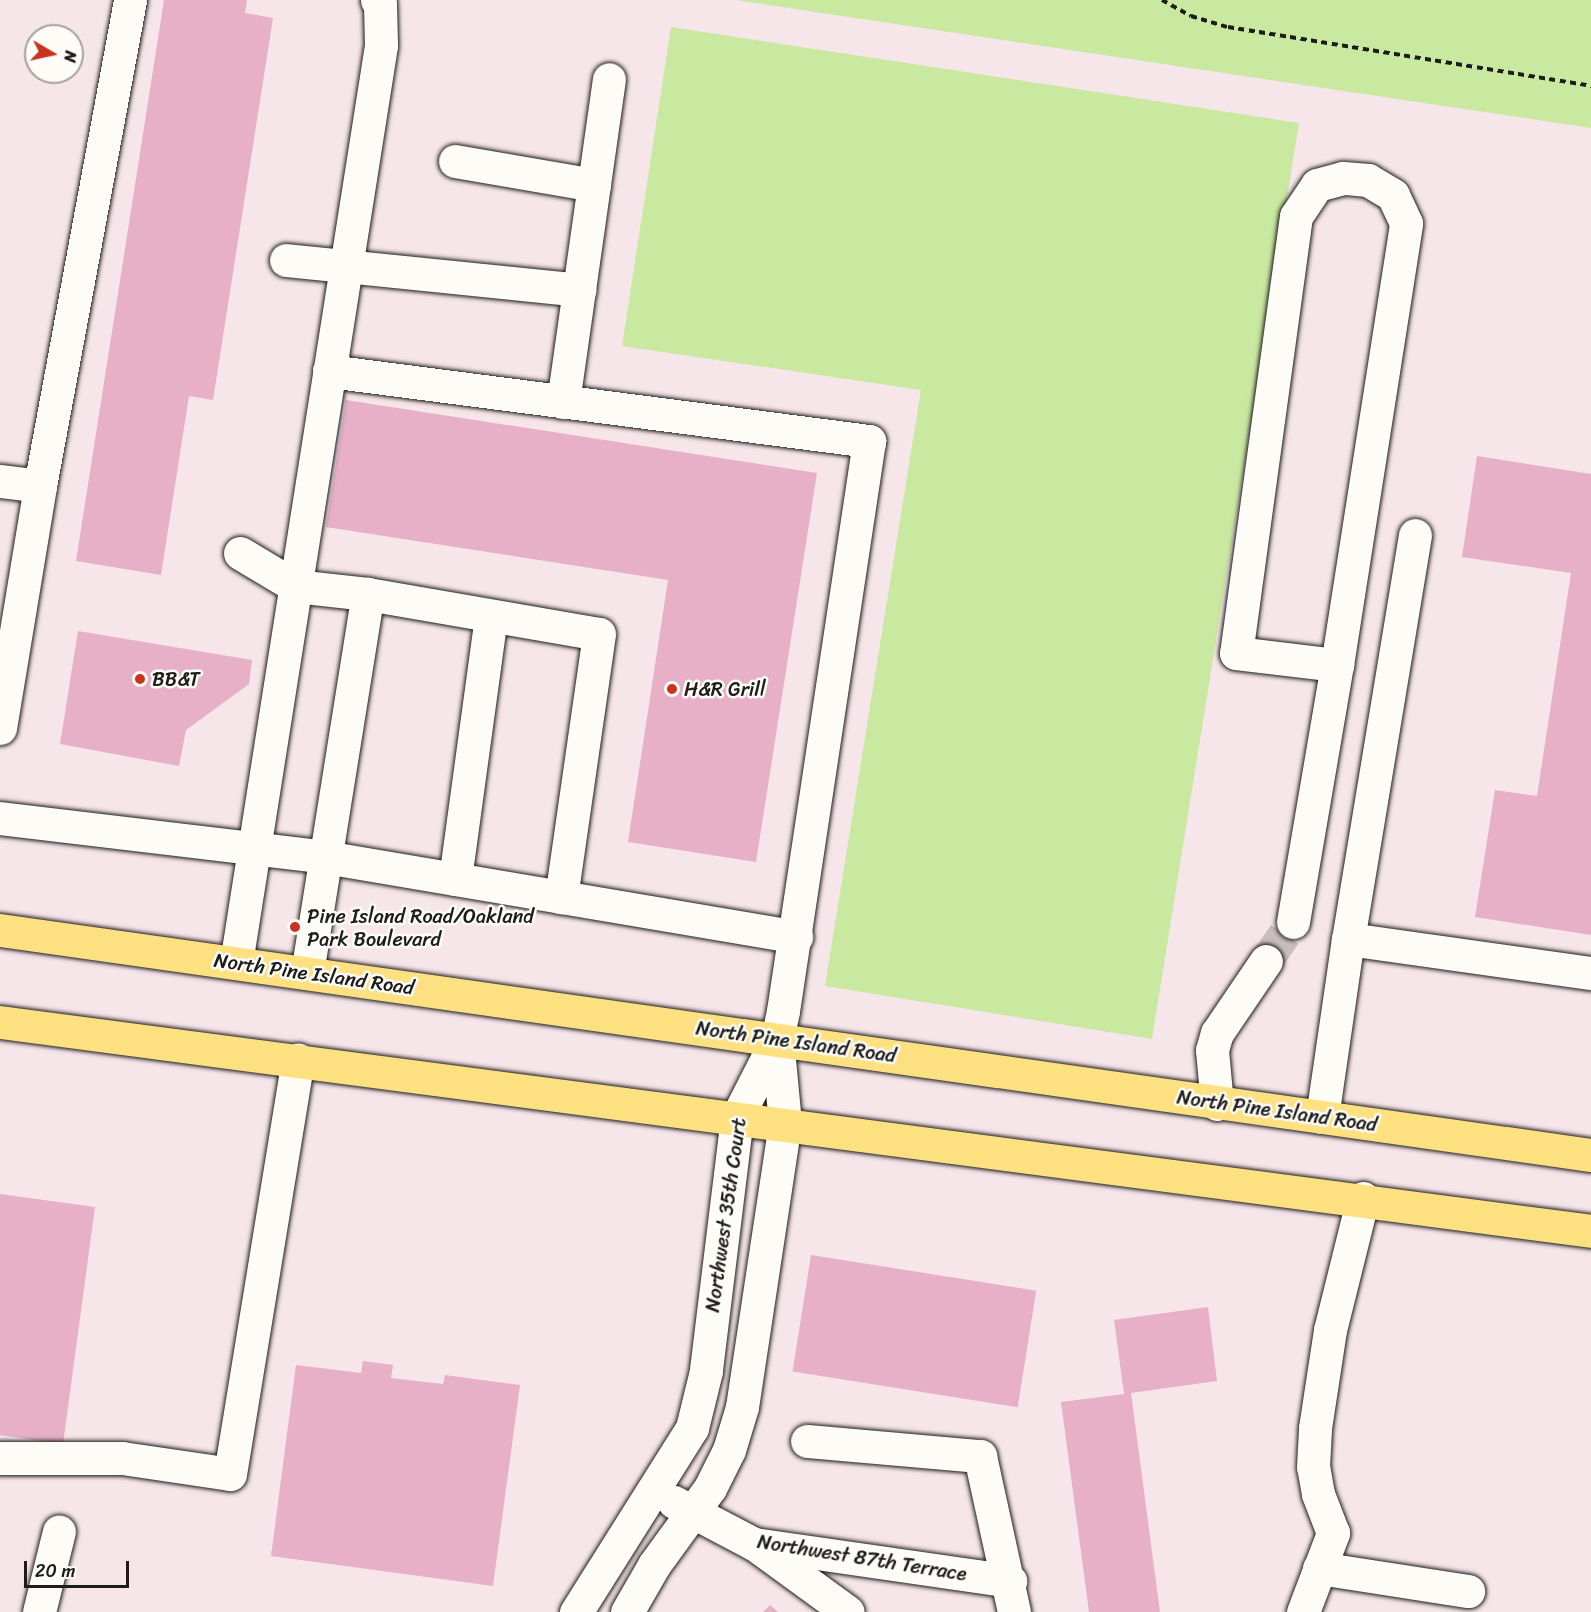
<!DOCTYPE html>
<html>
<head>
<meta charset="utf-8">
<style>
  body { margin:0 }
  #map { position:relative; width:1591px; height:1612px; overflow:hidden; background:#f6e5e9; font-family:Sriracha,sans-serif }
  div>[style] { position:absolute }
  .green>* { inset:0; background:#c9e8a0 }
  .building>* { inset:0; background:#e7b0c7; transform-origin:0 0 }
  .minor-tunnel>* { height:33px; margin-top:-16.5px; transform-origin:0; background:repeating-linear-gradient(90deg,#cabdc0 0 33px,transparent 0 49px) }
  .path>* { height:4px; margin-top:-2px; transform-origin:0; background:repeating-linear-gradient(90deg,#1c1c1c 0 6px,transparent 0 10.5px) }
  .roads { filter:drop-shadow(0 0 2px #1c1c1c) drop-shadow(0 0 2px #1c1c1c) }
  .minor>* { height:33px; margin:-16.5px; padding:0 16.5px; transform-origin:16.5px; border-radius:16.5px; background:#fdfcf7 }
  .major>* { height:33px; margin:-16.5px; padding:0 16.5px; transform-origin:16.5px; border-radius:16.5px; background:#fde080 }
  .dots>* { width:16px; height:16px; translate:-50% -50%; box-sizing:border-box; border:3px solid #fdfcf7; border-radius:50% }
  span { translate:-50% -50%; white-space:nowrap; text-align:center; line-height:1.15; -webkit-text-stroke:5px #fdfcf7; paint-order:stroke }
  .poi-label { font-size:20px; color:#1c1c1c }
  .left { translate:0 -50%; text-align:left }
  .street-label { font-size:20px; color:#1c1c1c }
  .north { position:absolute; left:24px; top:24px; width:60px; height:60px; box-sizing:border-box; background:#fdfcf7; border:2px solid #a3a29f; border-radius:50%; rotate:99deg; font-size:16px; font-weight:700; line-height:24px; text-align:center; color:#1c1c1c }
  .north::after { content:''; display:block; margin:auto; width:21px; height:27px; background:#c8321e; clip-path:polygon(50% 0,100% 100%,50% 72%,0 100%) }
  .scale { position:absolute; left:24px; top:1561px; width:105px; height:27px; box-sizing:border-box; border:3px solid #1c1c1c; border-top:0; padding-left:8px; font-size:18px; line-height:21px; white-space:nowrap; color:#1c1c1c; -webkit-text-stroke:4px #fdfcf7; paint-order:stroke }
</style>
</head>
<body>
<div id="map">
  <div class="green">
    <div style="clip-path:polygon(736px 0,1591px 0,1591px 128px)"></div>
    <div style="clip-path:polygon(671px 27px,1299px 123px,1152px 1039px,825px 986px,921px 390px,622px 346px)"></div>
  </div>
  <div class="building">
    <div style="clip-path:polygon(164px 0,247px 0,245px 13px,273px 18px,213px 400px,189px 396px,161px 575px,76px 561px)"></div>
    <div style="clip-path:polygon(346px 400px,817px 473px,756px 862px,628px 842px,668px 580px,326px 527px)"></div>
    <div style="clip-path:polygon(1477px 456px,1591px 474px,1591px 935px,1475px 917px,1495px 790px,1537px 796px,1571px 573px,1462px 557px)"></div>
    <div style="clip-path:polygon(78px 631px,252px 660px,249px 684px,186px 730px,179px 766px,60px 744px)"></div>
    <div style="clip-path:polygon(0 1194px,95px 1207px,63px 1444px,0 1435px)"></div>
    <div style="left:811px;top:1255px;width:228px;height:118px;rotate:9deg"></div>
    <div style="clip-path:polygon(1208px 1307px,1217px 1381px,1131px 1393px,1160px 1612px,1089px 1612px,1061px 1402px,1124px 1394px,1114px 1320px)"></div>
    <div style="clip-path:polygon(363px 1361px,393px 1365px,391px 1378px,443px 1384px,445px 1375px,520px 1385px,493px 1586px,271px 1556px,296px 1365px,361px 1373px)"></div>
    <div style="clip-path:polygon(770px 1605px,778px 1612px,763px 1612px)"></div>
  </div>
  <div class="minor-tunnel">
    <div style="left:1266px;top:961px;width:47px;rotate:-55.3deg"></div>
  </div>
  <div class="path">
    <div style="left:1162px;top:0;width:33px;rotate:29deg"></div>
    <div style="left:1191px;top:16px;width:39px;rotate:17deg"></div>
    <div style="left:1228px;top:27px;width:368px;rotate:9.2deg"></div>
  </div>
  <div class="roads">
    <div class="minor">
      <div style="left:455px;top:161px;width:141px;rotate:9.8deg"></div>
      <div style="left:286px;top:260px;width:295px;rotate:5.8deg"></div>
      <div style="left:329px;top:371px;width:545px;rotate:7.39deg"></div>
      <div style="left:869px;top:441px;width:576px;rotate:98.58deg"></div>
      <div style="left:783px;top:1011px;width:29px;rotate:102deg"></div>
      <div style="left:777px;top:1039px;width:88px;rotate:117.1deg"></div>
      <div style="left:737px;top:1117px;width:256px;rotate:97deg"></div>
      <div style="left:706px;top:1371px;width:59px;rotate:103.8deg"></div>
      <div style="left:692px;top:1428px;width:218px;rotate:122.2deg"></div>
      <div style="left:563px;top:402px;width:326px;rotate:-81.9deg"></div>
      <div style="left:0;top:481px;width:40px;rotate:7.1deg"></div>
      <div style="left:40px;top:486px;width:494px;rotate:-79.5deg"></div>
      <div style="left:1415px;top:535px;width:410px;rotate:99.4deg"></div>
      <div style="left:1348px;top:939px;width:245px;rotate:8deg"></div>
      <div style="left:240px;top:553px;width:64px;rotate:31deg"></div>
      <div style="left:295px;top:586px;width:73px;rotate:6.3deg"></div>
      <div style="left:368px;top:594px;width:234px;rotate:9.8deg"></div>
      <div style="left:599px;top:634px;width:266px;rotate:98.2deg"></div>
      <div style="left:0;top:728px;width:245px;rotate:-80.6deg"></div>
      <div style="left:0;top:818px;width:327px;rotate:6.8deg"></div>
      <div style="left:325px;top:857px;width:478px;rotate:9.6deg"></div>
      <div style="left:455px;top:879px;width:265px;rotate:-82.2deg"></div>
      <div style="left:1293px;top:922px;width:261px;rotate:-80.3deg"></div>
      <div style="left:1337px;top:665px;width:447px;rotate:-81.1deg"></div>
      <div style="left:1406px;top:223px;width:31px;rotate:-115deg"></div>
      <div style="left:1393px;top:195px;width:29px;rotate:-149deg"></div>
      <div style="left:1368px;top:180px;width:25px;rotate:-175deg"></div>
      <div style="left:1343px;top:178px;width:27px;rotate:165deg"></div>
      <div style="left:1317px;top:185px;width:37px;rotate:124deg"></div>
      <div style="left:1296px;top:216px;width:441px;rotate:97.8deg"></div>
      <div style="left:1236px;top:653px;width:102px;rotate:6.8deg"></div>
      <div style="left:236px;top:963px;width:929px;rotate:-81.02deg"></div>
      <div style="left:381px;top:45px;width:41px;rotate:-91.4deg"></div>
      <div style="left:380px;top:4px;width:5px;rotate:-127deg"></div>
      <div style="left:307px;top:973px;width:384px;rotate:-80.9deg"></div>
      <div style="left:1217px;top:1104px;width:54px;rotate:-95.3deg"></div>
      <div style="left:1212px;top:1050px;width:18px;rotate:-74deg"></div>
      <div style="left:1217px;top:1033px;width:87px;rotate:-55.8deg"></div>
      <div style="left:1322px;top:1117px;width:180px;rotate:-81.7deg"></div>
      <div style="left:807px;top:1441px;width:174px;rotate:5deg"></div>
      <div style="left:980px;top:1456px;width:160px;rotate:77.7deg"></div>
      <div style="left:0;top:1458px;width:122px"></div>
      <div style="left:122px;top:1458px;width:109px;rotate:8.4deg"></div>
      <div style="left:230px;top:1474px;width:420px;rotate:-80.7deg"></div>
      <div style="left:674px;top:1502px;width:90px;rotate:27.7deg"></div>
      <div style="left:754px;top:1544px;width:259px;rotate:8.2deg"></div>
      <div style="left:757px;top:1546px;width:112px;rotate:36deg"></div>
      <div style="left:1319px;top:1568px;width:151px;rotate:8.8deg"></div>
      <div style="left:39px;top:1612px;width:83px;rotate:-76.1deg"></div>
      <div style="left:627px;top:1612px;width:54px;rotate:-60.1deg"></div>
      <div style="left:654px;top:1565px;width:95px;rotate:-54deg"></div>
      <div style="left:710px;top:1488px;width:42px;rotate:-63.4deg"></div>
      <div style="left:729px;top:1450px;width:45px;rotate:-73.2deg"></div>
      <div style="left:742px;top:1407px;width:287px;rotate:-81.4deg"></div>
      <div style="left:785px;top:1123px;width:84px;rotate:-95.4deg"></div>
      <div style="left:1303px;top:1612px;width:85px;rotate:-69.2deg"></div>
      <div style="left:1333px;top:1533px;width:42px;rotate:-111deg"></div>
      <div style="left:1318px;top:1494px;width:27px;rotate:-100deg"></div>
      <div style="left:1313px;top:1467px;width:39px;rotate:-87deg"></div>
      <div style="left:1315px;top:1428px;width:99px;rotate:-81.3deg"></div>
      <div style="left:1330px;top:1330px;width:136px;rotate:-76deg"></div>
    </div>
    <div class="major">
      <div style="left:0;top:930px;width:1607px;rotate:8.05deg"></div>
      <div style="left:0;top:1022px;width:1605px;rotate:7.48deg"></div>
    </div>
  </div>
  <div class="dots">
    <div style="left:140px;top:679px;background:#c8321e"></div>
    <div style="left:672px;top:689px;background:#c8321e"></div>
    <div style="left:295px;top:927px;background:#c8321e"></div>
  </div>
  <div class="poi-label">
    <span class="left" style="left:152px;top:679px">BB&amp;T</span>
    <span class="left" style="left:684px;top:689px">H&amp;R Grill</span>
    <span class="left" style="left:307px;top:928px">Pine Island Road/Oakland<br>Park Boulevard</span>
  </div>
  <div class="street-label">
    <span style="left:314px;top:974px;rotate:8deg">North Pine Island Road</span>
    <span style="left:796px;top:1042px;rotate:8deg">North Pine Island Road</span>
    <span style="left:1277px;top:1111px;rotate:8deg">North Pine Island Road</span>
    <span style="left:726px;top:1215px;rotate:-82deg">Northwest 35th Court</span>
    <span style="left:862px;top:1558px;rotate:9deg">Northwest 87th Terrace</span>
  </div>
  <div class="north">N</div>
  <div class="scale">20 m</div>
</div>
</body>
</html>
